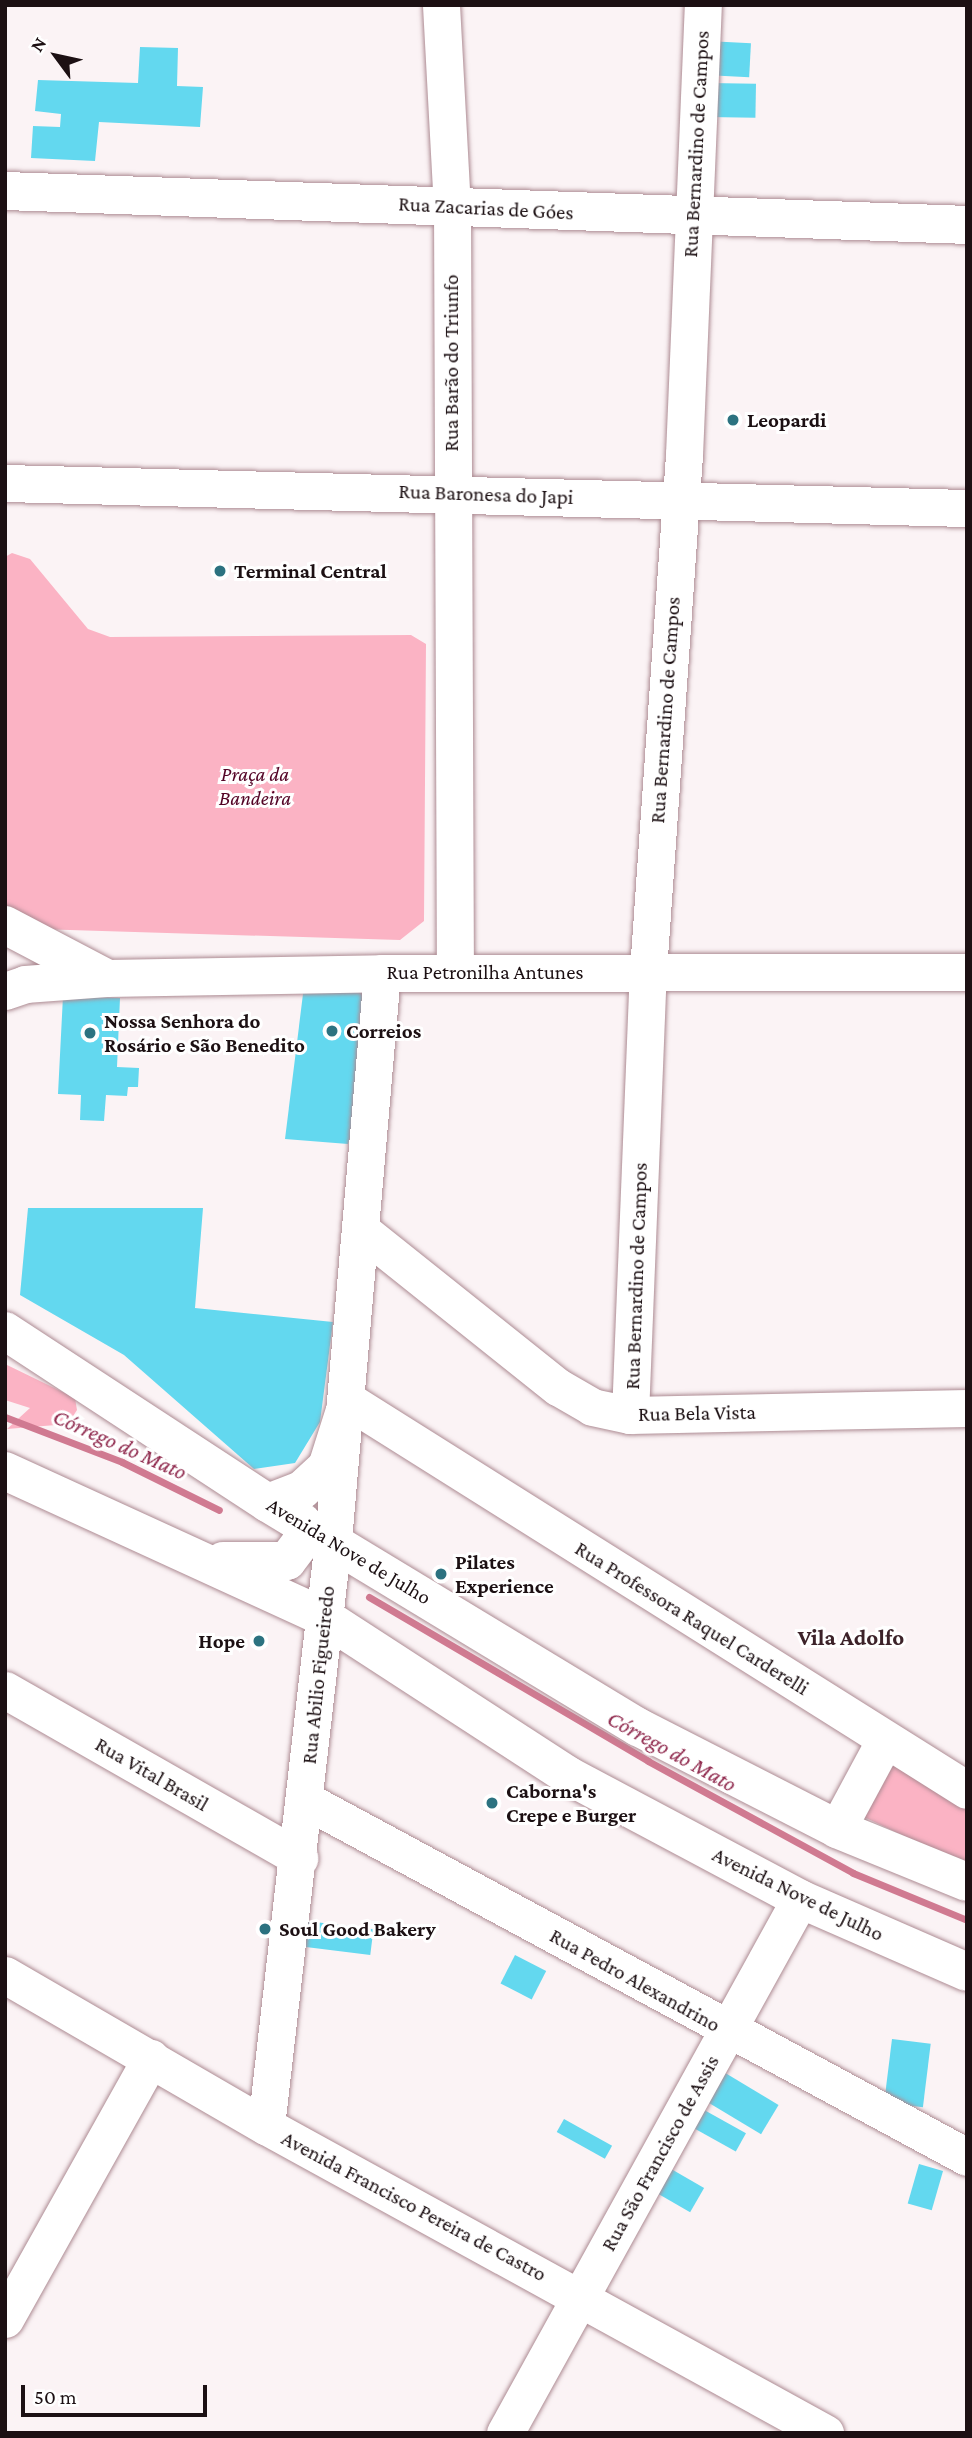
<!DOCTYPE html>
<html>
<head>
<meta charset="utf-8">
<style>
  body { margin:0 }
  #map { position:relative; width:972px; height:2438px; overflow:hidden; background:#fbf3f5; font-family:"Crimson Pro",serif }
  div>[style] { position:absolute }
  .green>* { inset:0; background:#fbb3c4 }
  .stream>* { height:7px; margin:-3.5px; padding:0 3.5px; transform-origin:3.5px; border-radius:3.5px; background:#d07a91 }
  .building>* { inset:0; background:#63d8ef; transform-origin:0 0 }
  .roads { filter:drop-shadow(0 0 2px #ad8b93) drop-shadow(0 0 2px #ad8b93) }
  .minor>* { height:37px; margin:-18.5px; padding:0 18.5px; transform-origin:18.5px; border-radius:18.5px; background:#fff }
  .major>* { height:38px; margin:-19px; padding:0 19px; transform-origin:19px; border-radius:19px; background:#fff }
  .dots>* { width:19px; height:19px; translate:-50% -50%; box-sizing:border-box; border:4px solid #fff; border-radius:50% }
  span { translate:-50% -50%; white-space:nowrap; text-align:center; line-height:1.15; -webkit-text-stroke:6px #fff; paint-order:stroke }
  .street-label { font-size:21px; color:#1c1013 }
  .poi-label { font-size:21px; color:#1c1013; font-weight:700 }
  .left { translate:0 -50%; text-align:left }
  .right { translate:-100% -50%; text-align:right }
  .park-label { font-size:21px; color:#530325; font-style:italic }
  .water-label { font-size:23px; color:#902a4e; font-style:italic }
  .neighbourhood-label { font-size:23px; color:#3c2229; font-weight:700 }
  .frame { position:absolute; inset:0; border:7px solid #1c1013; pointer-events:none }
  .north { position:absolute; left:21px; top:21px; width:70px; height:70px; -webkit-text-stroke:5px #fff; paint-order:stroke; rotate:303deg; font-size:19px; font-weight:700; line-height:28px; text-align:center; color:#1c1013 }
  .north::after { content:''; display:block; margin:auto; width:24px; height:32px; background:#1c1013; clip-path:polygon(50% 0,100% 100%,50% 72%,0 100%) }
  .scale { position:absolute; left:21px; top:2385px; width:186px; height:32px; box-sizing:border-box; border:4px solid #1c1013; border-top:0; padding-left:9px; font-size:21px; line-height:24px; white-space:nowrap; color:#1c1013; -webkit-text-stroke:5px #fff; paint-order:stroke }
</style>
</head>
<body>
<div id="map">
  <div class="green">
    <div style="clip-path:polygon(12px 553px,30px 559px,88px 629px,110px 637px,411px 635px,426px 644px,424px 921px,400px 940px,5px 928px,5px 557px)"></div>
    <div style="clip-path:polygon(5px 1364px,75px 1398px,77px 1410px,68px 1424px,7px 1429px,30px 1408px,5px 1400px)"></div>
    <div style="clip-path:polygon(892px 1758px,967px 1807px,967px 1866px,862px 1816px)"></div>
  </div>
  <div class="stream">
    <div style="left:5px;top:1417px;width:125px;rotate:21deg"></div>
    <div style="left:122px;top:1462px;width:108px;rotate:26.3deg"></div>
    <div style="left:369px;top:1597px;width:324px;rotate:30.4deg"></div>
    <div style="left:648px;top:1761px;width:234px;rotate:28.6deg"></div>
    <div style="left:853px;top:1873px;width:123px;rotate:22.4deg"></div>
  </div>
  <div class="building">
    <div style="left:707px;top:41px;width:44px;height:34px;rotate:3deg"></div>
    <div style="clip-path:polygon(140px 47px,178px 48px,177px 86px,203px 87px,200px 127px,99px 122px,95px 161px,31px 158px,33px 126px,60px 127px,61px 114px,35px 111px,38px 80px,138px 83px)"></div>
    <div style="left:709px;top:83px;width:47px;height:34px;rotate:1deg"></div>
    <div style="clip-path:polygon(360px 980px,367px 994px,361px 1105px,348px 1144px,285px 1139px,304px 986px)"></div>
    <div style="clip-path:polygon(63px 996px,120px 998px,117px 1067px,139px 1068px,138px 1087px,128px 1087px,127px 1096px,106px 1095px,104px 1121px,80px 1120px,81px 1095px,58px 1094px)"></div>
    <div style="clip-path:polygon(28px 1208px,203px 1208px,195px 1308px,333px 1322px,320px 1422px,295px 1463px,254px 1469px,124px 1355px,20px 1295px)"></div>
    <div style="left:299px;top:1920px;width:75px;height:26px;rotate:7deg"></div>
    <div style="left:515px;top:1955px;width:35px;height:32px;rotate:27deg"></div>
    <div style="left:892px;top:2039px;width:39px;height:64px;rotate:7deg"></div>
    <div style="left:722px;top:2071px;width:66px;height:34px;rotate:31deg"></div>
    <div style="left:697px;top:2106px;width:56px;height:21px;rotate:29deg"></div>
    <div style="left:564px;top:2119px;width:55px;height:15px;rotate:29deg"></div>
    <div style="left:919px;top:2164px;width:25px;height:41px;rotate:16deg"></div>
    <div style="left:666px;top:2166px;width:44px;height:28px;rotate:30deg"></div>
  </div>
  <div class="roads">
    <div class="minor">
      <div style="left:441px;top:5px;width:201px;rotate:86.9deg"></div>
      <div style="left:452px;top:206px;width:766px;rotate:89.78deg"></div>
      <div style="left:5px;top:483px;width:962px;rotate:1.49deg"></div>
      <div style="left:5px;top:991px;width:21px;rotate:-19deg"></div>
      <div style="left:25px;top:984px;width:81px;rotate:-4.2deg"></div>
      <div style="left:106px;top:978px;width:276px;rotate:-1deg"></div>
      <div style="left:382px;top:973px;width:585px;rotate:-0.1deg"></div>
      <div style="left:361px;top:1230px;width:252px;rotate:38.6deg"></div>
      <div style="left:558px;top:1387px;width:39px;rotate:30deg"></div>
      <div style="left:592px;top:1407px;width:39px;rotate:12deg"></div>
      <div style="left:630px;top:1415px;width:337px;rotate:-1.2deg"></div>
      <div style="left:347px;top:1400px;width:732px;rotate:32.17deg"></div>
      <div style="left:630px;top:1415px;width:444px;rotate:-87.7deg"></div>
      <div style="left:648px;top:971px;width:517px;rotate:-86.01deg"></div>
      <div style="left:684px;top:455px;width:450px;rotate:-87.6deg"></div>
      <div style="left:5px;top:1690px;width:339px;rotate:29.7deg"></div>
      <div style="left:305px;top:1800px;width:752px;rotate:28.34deg"></div>
      <div style="left:837px;top:1829px;width:101px;rotate:-61.7deg"></div>
      <div style="left:5px;top:1975px;width:302px;rotate:30.1deg"></div>
      <div style="left:266px;top:2126px;width:638px;rotate:28.78deg"></div>
      <div style="left:266px;top:2126px;width:590px;rotate:-83.48deg"></div>
      <div style="left:333px;top:1540px;width:569px;rotate:-85.06deg"></div>
      <div style="left:5px;top:2319px;width:299px;rotate:-60.8deg"></div>
      <div style="left:505px;top:2433px;width:610px;rotate:-61.08deg"></div>
    </div>
    <div class="major">
      <div style="left:5px;top:191px;width:963px;rotate:2.02deg"></div>
      <div style="left:5px;top:925px;width:114px;rotate:27.7deg"></div>
      <div style="left:5px;top:1331px;width:314px;rotate:33.2deg"></div>
      <div style="left:268px;top:1503px;width:433px;rotate:31.2deg"></div>
      <div style="left:638px;top:1727px;width:224px;rotate:27.1deg"></div>
      <div style="left:837px;top:1829px;width:140px;rotate:22.2deg"></div>
      <div style="left:5px;top:1471px;width:351px;rotate:24.6deg"></div>
      <div style="left:324px;top:1617px;width:290px;rotate:33deg"></div>
      <div style="left:567px;top:1775px;width:264px;rotate:28deg"></div>
      <div style="left:800px;top:1899px;width:182px;rotate:23.6deg"></div>
      <div style="left:268px;top:1503px;width:36px;rotate:-21deg"></div>
      <div style="left:302px;top:1490px;width:34px;rotate:-43deg"></div>
      <div style="left:327px;top:1467px;width:63px;rotate:-72.4deg"></div>
      <div style="left:223px;top:1561px;width:64px"></div>
      <div style="left:287px;top:1561px;width:25px;rotate:-53deg"></div>
      <div style="left:302px;top:1541px;width:19px;rotate:-90deg"></div>
    </div>
  </div>
  <div class="dots">
    <div style="left:733px;top:420px;background:#2c7280"></div>
    <div style="left:220px;top:571px;background:#2c7280"></div>
    <div style="left:332px;top:1031px;background:#2c7280"></div>
    <div style="left:90px;top:1033px;background:#2c7280"></div>
    <div style="left:441px;top:1574px;background:#2c7280"></div>
    <div style="left:259px;top:1641px;background:#2c7280"></div>
    <div style="left:492px;top:1803px;background:#2c7280"></div>
    <div style="left:265px;top:1929px;background:#2c7280"></div>
  </div>
  <div class="street-label">
    <span style="left:696px;top:144px;rotate:-87deg">Rua Bernardino de Campos</span>
    <span style="left:486px;top:208px;rotate:3deg">Rua Zacarias de Góes</span>
    <span style="left:451px;top:363px;rotate:-90deg">Rua Barão do Triunfo</span>
    <span style="left:486px;top:494px;rotate:2deg">Rua Baronesa do Japi</span>
    <span style="left:665px;top:710px;rotate:-86deg">Rua Bernardino de Campos</span>
    <span style="left:485px;top:972px">Rua Petronilha Antunes</span>
    <span style="left:636px;top:1276px;rotate:-88deg">Rua Bernardino de Campos</span>
    <span style="left:697px;top:1413px;rotate:-1deg">Rua Bela Vista</span>
    <span style="left:349px;top:1551px;rotate:31deg">Avenida Nove de Julho</span>
    <span style="left:692px;top:1618px;rotate:32deg">Rua Professora Raquel Carderelli</span>
    <span style="left:318px;top:1675px;rotate:-84deg">Rua Abilio Figueiredo</span>
    <span style="left:152px;top:1774px;rotate:30deg">Rua Vital Brasil</span>
    <span style="left:798px;top:1894px;rotate:26deg">Avenida Nove de Julho</span>
    <span style="left:635px;top:1980px;rotate:29deg">Rua Pedro Alexandrino</span>
    <span style="left:660px;top:2153px;rotate:-61deg">Rua São Francisco de Assis</span>
    <span style="left:414px;top:2206px;rotate:28deg">Avenida Francisco Pereira de Castro</span>
  </div>
  <div class="poi-label">
    <span class="left" style="left:747px;top:420px">Leopardi</span>
    <span class="left" style="left:234px;top:571px">Terminal Central</span>
    <span class="left" style="left:104px;top:1033px">Nossa Senhora do<br>Rosário e São Benedito</span>
    <span class="left" style="left:346px;top:1031px">Correios</span>
    <span class="left" style="left:455px;top:1574px">Pilates<br>Experience</span>
    <span class="right" style="left:245px;top:1641px">Hope</span>
    <span class="left" style="left:506px;top:1803px">Caborna's<br>Crepe e Burger</span>
    <span class="left" style="left:279px;top:1929px">Soul Good Bakery</span>
  </div>
  <div class="park-label">
    <span style="left:255px;top:786px">Praça da<br>Bandeira</span>
  </div>
  <div class="water-label">
    <span style="left:120px;top:1444px;rotate:24deg">Córrego do Mato</span>
    <span style="left:672px;top:1751px;rotate:29deg">Córrego do Mato</span>
  </div>
  <div class="neighbourhood-label">
    <span style="left:851px;top:1637px">Vila Adolfo</span>
  </div>
  <div class="frame"></div>
  <div class="north">N</div>
  <div class="scale">50 m</div>
</div>
</body>
</html>
